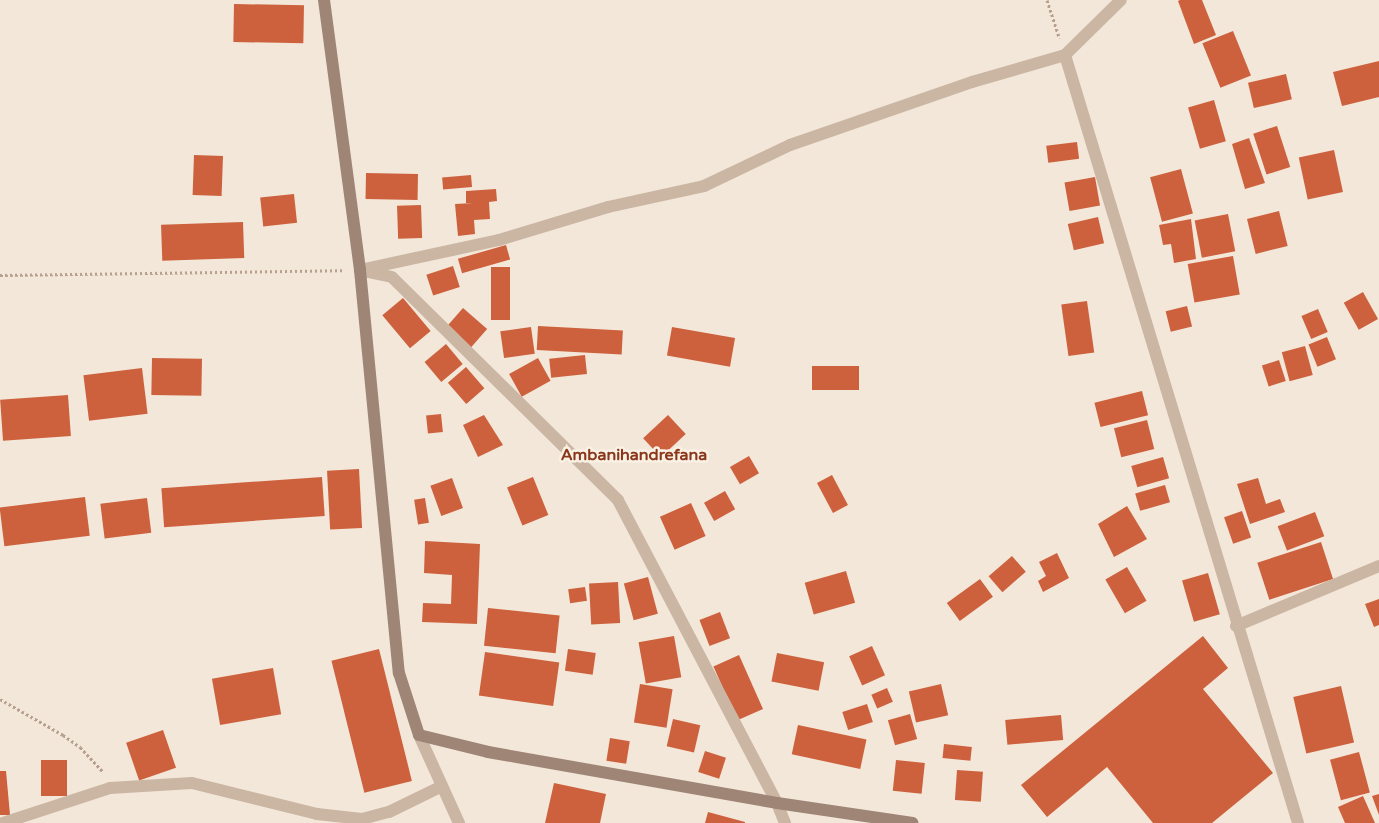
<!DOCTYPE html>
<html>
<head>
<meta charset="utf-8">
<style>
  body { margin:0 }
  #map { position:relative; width:1379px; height:823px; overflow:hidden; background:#f3e7d9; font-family:"Varela Round",sans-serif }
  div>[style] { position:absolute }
  .building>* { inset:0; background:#cd613d; transform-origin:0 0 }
  .path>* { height:3px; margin-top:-1.5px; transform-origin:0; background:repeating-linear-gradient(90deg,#b7a08e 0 2.5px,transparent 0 5px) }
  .street>* { height:12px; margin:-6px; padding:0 6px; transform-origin:6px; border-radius:6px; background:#cbb6a4 }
  .secondary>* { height:12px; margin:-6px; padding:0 6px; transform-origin:6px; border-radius:6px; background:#9f8576 }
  span { translate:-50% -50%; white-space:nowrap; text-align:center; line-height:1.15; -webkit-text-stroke:5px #faf1e5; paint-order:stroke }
  .quarter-label { font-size:16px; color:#8a361b; font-weight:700 }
</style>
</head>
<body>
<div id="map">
  <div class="building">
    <div style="clip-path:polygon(1180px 0,1202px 0,1216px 35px,1194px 44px,1178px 1px)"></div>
    <div style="left:234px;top:4px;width:70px;height:38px;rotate:1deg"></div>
    <div style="left:1233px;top:31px;width:48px;height:33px;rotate:68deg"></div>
    <div style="clip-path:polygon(1379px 61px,1379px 97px,1342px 106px,1333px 72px)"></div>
    <div style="left:1286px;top:74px;width:26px;height:39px;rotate:77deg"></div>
    <div style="left:1214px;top:100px;width:43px;height:27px;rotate:74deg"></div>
    <div style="left:1277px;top:126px;width:43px;height:25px;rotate:72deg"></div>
    <div style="clip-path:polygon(1249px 138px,1265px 183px,1245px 189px,1232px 144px)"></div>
    <div style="left:1077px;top:142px;width:17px;height:31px;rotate:83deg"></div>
    <div style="left:1334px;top:150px;width:43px;height:36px;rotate:78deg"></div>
    <div style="left:194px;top:155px;width:29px;height:40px;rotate:2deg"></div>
    <div style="left:1181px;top:169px;width:46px;height:32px;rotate:75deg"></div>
    <div style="left:366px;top:173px;width:52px;height:26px;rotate:1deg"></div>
    <div style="left:471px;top:175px;width:12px;height:29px;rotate:85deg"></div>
    <div style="left:1095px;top:177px;width:29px;height:31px;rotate:80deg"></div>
    <div style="clip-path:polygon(496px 189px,497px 201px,489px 202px,490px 219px,474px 220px,475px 234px,458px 236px,455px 204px,473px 203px,466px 203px,466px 191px)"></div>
    <div style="left:294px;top:194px;width:29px;height:34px;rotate:84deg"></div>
    <div style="left:421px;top:205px;width:33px;height:24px;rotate:88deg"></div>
    <div style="left:1279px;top:211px;width:36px;height:33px;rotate:76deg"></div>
    <div style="left:1228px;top:214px;width:38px;height:34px;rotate:79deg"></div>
    <div style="left:1098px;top:217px;width:27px;height:31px;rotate:77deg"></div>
    <div style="clip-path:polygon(1191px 219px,1196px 259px,1174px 263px,1171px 244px,1163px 245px,1159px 225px)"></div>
    <div style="left:243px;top:222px;width:36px;height:82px;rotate:88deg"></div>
    <div style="left:506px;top:245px;width:15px;height:50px;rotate:74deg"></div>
    <div style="left:1233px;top:256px;width:39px;height:46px;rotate:80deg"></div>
    <div style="left:453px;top:266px;width:22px;height:28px;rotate:72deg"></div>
    <div style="left:491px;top:267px;width:19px;height:53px"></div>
    <div style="left:1363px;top:292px;width:31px;height:22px;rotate:61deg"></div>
    <div style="left:403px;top:298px;width:43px;height:27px;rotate:50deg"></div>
    <div style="left:1087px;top:301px;width:52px;height:26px;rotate:82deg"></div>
    <div style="left:1187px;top:306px;width:21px;height:22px;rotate:76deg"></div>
    <div style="left:463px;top:308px;width:32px;height:25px;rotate:41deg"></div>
    <div style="left:1318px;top:309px;width:25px;height:18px;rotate:67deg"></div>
    <div style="left:538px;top:326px;width:85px;height:24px;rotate:3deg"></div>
    <div style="left:531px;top:327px;width:27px;height:31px;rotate:82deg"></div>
    <div style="left:672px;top:327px;width:64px;height:29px;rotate:10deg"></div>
    <div style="left:1327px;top:337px;width:24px;height:20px;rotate:68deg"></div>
    <div style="left:446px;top:344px;width:26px;height:28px;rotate:50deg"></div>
    <div style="left:1305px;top:346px;width:30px;height:24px;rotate:75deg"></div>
    <div style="left:585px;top:355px;width:19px;height:36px;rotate:84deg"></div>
    <div style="left:152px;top:358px;width:50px;height:37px;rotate:1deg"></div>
    <div style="left:538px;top:358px;width:26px;height:33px;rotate:61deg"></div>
    <div style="left:1279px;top:360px;width:22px;height:18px;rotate:72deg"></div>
    <div style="left:812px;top:366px;width:47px;height:24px"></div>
    <div style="left:466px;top:367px;width:28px;height:24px;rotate:49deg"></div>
    <div style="left:142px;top:368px;width:46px;height:59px;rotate:83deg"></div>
    <div style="left:1142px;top:391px;width:25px;height:49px;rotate:76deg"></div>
    <div style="left:68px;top:395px;width:41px;height:68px;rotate:86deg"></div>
    <div style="left:441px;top:414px;width:18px;height:15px;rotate:84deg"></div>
    <div style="clip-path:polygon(484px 415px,503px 445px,478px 457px,463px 425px)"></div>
    <div style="left:668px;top:415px;width:26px;height:34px;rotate:47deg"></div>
    <div style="left:1147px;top:420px;width:30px;height:34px;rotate:76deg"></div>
    <div style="left:749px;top:456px;width:20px;height:22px;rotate:60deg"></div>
    <div style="left:1163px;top:457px;width:22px;height:33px;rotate:74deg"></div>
    <div style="left:359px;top:469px;width:59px;height:32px;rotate:87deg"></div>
    <div style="left:832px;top:475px;width:34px;height:17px;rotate:62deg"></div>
    <div style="left:322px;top:477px;width:39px;height:161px;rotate:86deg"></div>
    <div style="left:533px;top:477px;width:41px;height:28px;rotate:68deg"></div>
    <div style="left:452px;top:478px;width:32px;height:23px;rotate:70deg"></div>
    <div style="clip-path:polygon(1258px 478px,1266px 504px,1280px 499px,1285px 512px,1250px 524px,1237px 484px)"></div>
    <div style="left:1165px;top:485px;width:18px;height:31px;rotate:74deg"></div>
    <div style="left:725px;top:491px;width:21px;height:24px;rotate:61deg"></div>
    <div style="left:85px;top:497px;width:39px;height:86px;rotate:83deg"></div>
    <div style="left:147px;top:498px;width:35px;height:47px;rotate:83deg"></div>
    <div style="left:425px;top:498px;width:25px;height:11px;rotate:81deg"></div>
    <div style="left:691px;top:503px;width:36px;height:34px;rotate:66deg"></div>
    <div style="clip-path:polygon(1127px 506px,1147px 539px,1114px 557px,1098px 524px)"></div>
    <div style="left:1242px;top:511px;width:28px;height:19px;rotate:71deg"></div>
    <div style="left:1315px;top:512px;width:26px;height:40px;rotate:69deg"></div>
    <div style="clip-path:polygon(425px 541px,480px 544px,477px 624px,422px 622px,423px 603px,451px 604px,452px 575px,424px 573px)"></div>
    <div style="left:1321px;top:542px;width:39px;height:67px;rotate:72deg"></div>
    <div style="clip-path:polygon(1057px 553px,1069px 578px,1043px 592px,1038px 581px,1046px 576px,1039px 562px)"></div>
    <div style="left:1012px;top:556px;width:21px;height:31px;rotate:49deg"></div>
    <div style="left:1127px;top:567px;width:39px;height:25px;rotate:60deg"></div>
    <div style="left:846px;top:571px;width:33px;height:43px;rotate:74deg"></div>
    <div style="left:1208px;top:573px;width:43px;height:27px;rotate:74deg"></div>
    <div style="left:648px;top:577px;width:38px;height:25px;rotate:75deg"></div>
    <div style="left:980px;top:579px;width:22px;height:41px;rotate:54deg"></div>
    <div style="left:618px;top:582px;width:41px;height:29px;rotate:87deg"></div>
    <div style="left:585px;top:587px;width:14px;height:17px;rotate:82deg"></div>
    <div style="clip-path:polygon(1379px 599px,1379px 625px,1374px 627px,1365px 604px)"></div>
    <div style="left:488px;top:608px;width:72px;height:38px;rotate:6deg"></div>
    <div style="left:720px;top:612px;width:28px;height:22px;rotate:69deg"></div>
    <div style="left:674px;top:636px;width:42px;height:36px;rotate:80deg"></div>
    <div style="clip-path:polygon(1203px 636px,1228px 668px,1203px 689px,1273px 773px,1212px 823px,1153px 823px,1107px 767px,1047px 817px,1021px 785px)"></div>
    <div style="left:872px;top:646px;width:32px;height:25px;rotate:66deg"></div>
    <div style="left:379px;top:649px;width:136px;height:49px;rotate:76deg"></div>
    <div style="left:568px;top:649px;width:28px;height:22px;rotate:8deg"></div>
    <div style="left:485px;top:652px;width:75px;height:44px;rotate:8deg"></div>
    <div style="left:777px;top:653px;width:48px;height:29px;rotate:11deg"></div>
    <div style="left:739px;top:655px;width:59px;height:28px;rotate:66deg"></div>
    <div style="left:273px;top:668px;width:47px;height:62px;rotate:80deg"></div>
    <div style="left:640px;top:684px;width:33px;height:39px;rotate:9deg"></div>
    <div style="left:941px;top:684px;width:32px;height:33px;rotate:77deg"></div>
    <div style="left:1341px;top:686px;width:58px;height:49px;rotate:77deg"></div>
    <div style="left:887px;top:688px;width:15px;height:17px;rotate:67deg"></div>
    <div style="left:867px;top:704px;width:19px;height:26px;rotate:72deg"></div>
    <div style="left:910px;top:714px;width:26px;height:23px;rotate:74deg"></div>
    <div style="left:1061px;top:715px;width:25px;height:56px;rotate:85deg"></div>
    <div style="left:673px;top:719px;width:28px;height:28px;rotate:13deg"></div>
    <div style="left:798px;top:725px;width:70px;height:30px;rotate:12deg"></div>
    <div style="left:163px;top:730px;width:40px;height:39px;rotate:71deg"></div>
    <div style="left:610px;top:738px;width:20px;height:23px;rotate:9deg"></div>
    <div style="left:944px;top:744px;width:28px;height:14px;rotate:6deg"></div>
    <div style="left:705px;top:751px;width:22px;height:22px;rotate:18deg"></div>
    <div style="left:1359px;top:752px;width:42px;height:30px;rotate:75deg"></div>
    <div style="left:41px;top:760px;width:26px;height:36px"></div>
    <div style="left:896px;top:760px;width:29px;height:31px;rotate:6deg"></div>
    <div style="left:957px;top:770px;width:26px;height:30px;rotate:4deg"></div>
    <div style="clip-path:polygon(0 771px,6px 771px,10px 815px,0 815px)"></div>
    <div style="clip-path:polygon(554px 783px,606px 794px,600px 823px,545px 823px)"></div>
    <div style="clip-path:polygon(1379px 794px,1379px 815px,1372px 796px)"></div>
    <div style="clip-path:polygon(1363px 796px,1375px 823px,1345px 823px,1338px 807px)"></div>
    <div style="clip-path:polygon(708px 812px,745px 822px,745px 823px,705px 823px)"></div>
  </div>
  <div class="path">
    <div style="left:1047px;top:0;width:40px;rotate:72deg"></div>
    <div style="left:0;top:275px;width:342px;rotate:-0.8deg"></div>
    <div style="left:0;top:699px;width:73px;rotate:29.7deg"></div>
    <div style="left:63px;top:735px;width:21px;rotate:35deg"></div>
    <div style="left:80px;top:747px;width:34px;rotate:47deg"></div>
  </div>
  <div class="street">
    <div style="left:1065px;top:55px;width:803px;rotate:73.12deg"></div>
    <div style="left:1236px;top:626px;width:155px;rotate:-22.8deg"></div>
    <div style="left:419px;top:735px;width:97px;rotate:65.6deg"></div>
    <div style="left:3px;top:823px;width:113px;rotate:-18.1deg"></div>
    <div style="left:110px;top:788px;width:82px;rotate:-3.5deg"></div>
    <div style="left:192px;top:783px;width:129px;rotate:13.9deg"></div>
    <div style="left:317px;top:814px;width:45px;rotate:6.3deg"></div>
    <div style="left:362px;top:819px;width:28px;rotate:-15deg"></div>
    <div style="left:389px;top:812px;width:59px;rotate:-26.1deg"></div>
    <div style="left:785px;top:823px;width:22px;rotate:-112deg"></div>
    <div style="left:777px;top:803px;width:342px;rotate:-117.7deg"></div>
    <div style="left:618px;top:500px;width:317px;rotate:-135.4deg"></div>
    <div style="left:392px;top:277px;width:33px;rotate:-168deg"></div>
    <div style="left:360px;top:270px;width:142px;rotate:-12.2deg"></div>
    <div style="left:499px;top:240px;width:114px;rotate:-16.8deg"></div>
    <div style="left:608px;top:207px;width:98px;rotate:-12.3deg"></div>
    <div style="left:704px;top:186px;width:95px;rotate:-25.5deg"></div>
    <div style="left:790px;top:145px;width:193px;rotate:-19.1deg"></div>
    <div style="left:972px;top:82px;width:97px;rotate:-16.2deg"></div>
    <div style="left:1065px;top:55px;width:78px;rotate:-44.5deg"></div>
  </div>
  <div class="secondary">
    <div style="left:324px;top:0;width:272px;rotate:82.4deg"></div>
    <div style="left:360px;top:270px;width:405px;rotate:84.5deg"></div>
    <div style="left:399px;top:673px;width:65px;rotate:72.1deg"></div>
    <div style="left:419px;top:735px;width:71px;rotate:13.8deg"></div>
    <div style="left:488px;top:752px;width:293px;rotate:10deg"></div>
    <div style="left:777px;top:803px;width:137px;rotate:8.4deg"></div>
  </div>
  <div class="quarter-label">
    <span style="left:634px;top:455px">Ambanihandrefana</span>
  </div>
</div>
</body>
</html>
